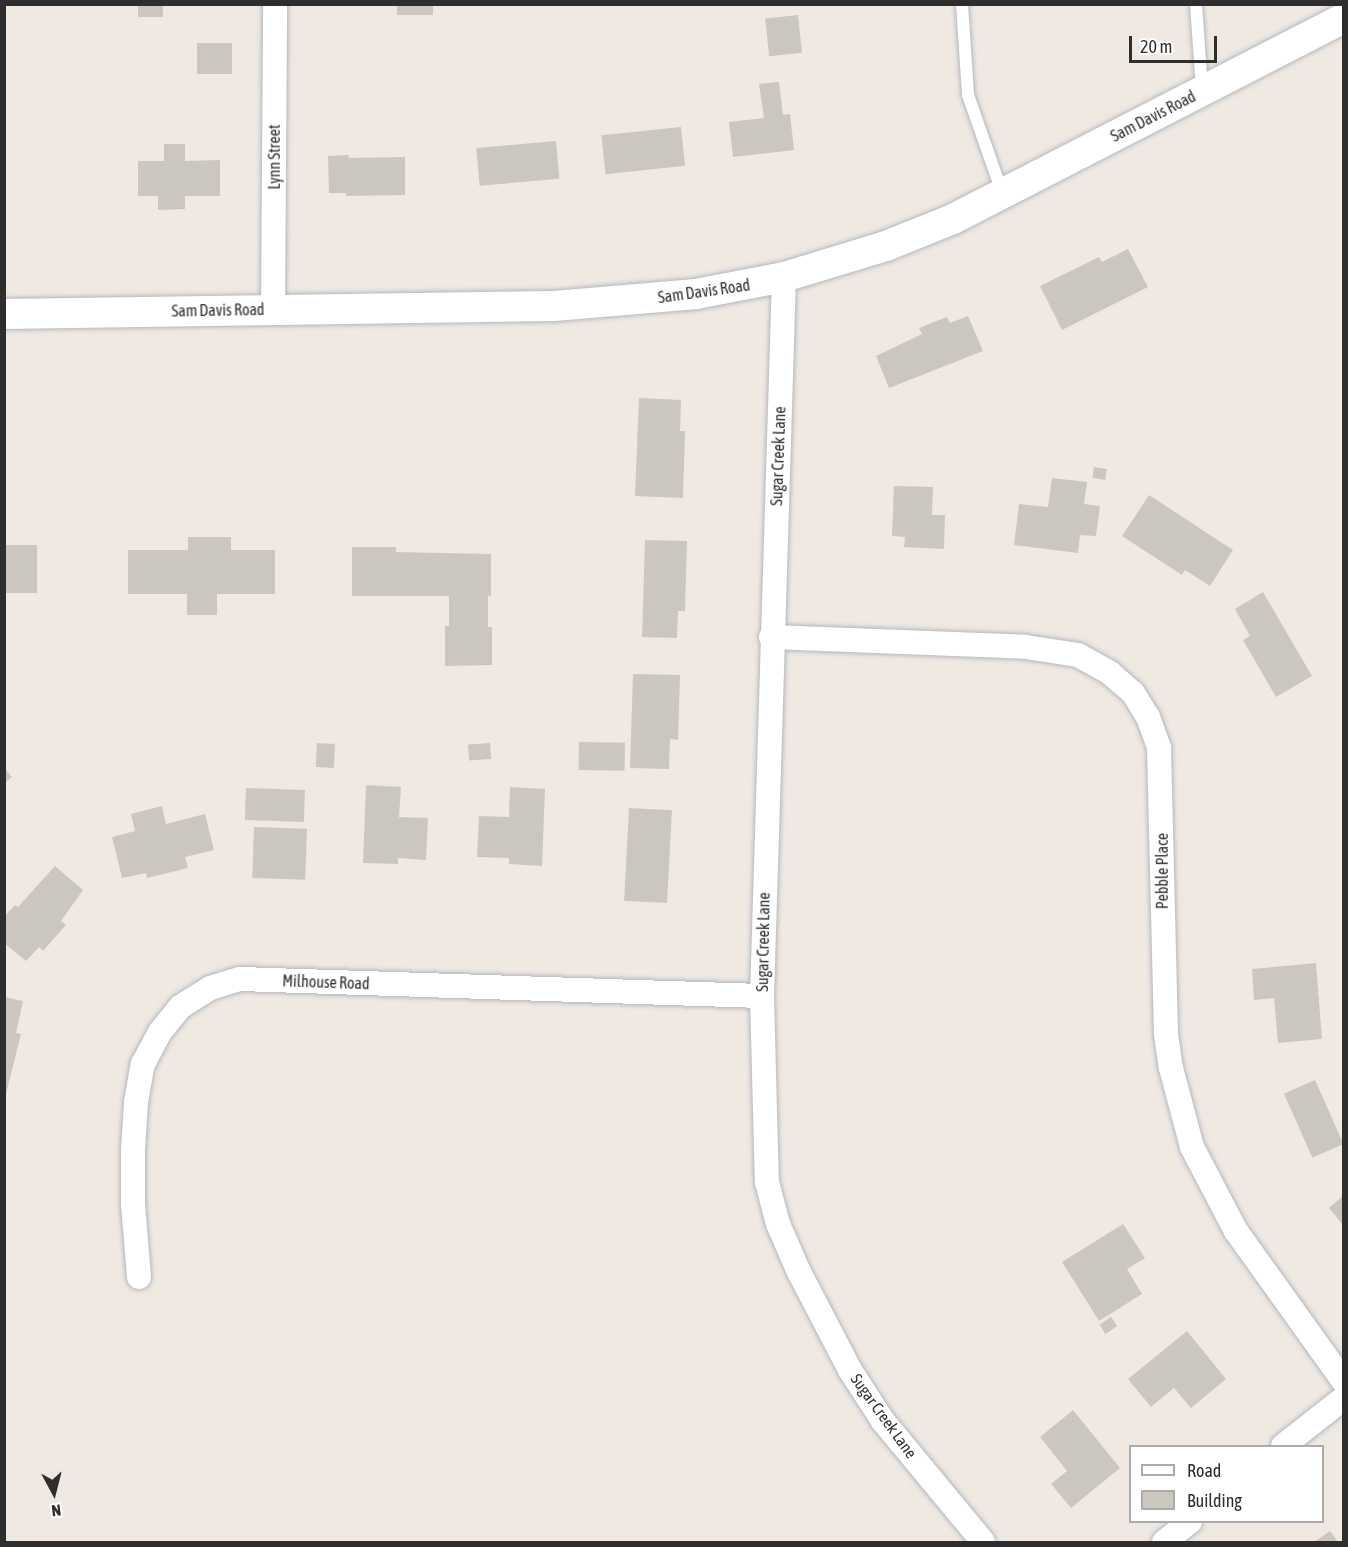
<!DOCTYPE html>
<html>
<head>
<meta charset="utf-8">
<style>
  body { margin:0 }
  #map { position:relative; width:1348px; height:1547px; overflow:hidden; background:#efe9e1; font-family:"Asap Condensed",sans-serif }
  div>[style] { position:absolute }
  .building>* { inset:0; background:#cbc7bf; transform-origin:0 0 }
  .roads { filter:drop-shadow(0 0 2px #b4b7c1) drop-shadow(0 0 2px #b4b7c1) }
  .service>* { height:12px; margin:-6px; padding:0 6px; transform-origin:6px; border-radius:6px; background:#fff }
  .minor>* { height:24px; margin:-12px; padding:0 12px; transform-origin:12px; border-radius:12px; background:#fff }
  .tertiary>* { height:30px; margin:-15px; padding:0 15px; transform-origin:15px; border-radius:15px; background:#fff }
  span { translate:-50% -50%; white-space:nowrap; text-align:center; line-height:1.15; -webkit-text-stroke:4.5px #fff; paint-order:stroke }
  .street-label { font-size:16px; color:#2e2e2e }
  .frame { position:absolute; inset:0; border:6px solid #2e2e2e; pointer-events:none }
  .legend { position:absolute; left:1129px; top:1445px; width:195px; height:78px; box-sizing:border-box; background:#fff; border:2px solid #ababab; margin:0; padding:8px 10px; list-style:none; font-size:18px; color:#2e2e2e }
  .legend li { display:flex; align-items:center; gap:12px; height:30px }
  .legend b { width:30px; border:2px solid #ababab }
  .north { position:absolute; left:24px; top:1463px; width:60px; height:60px; -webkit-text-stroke:4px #fff; paint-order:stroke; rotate:173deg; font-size:16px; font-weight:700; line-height:24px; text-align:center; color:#2e2e2e }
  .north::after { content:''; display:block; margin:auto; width:21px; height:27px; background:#2e2e2e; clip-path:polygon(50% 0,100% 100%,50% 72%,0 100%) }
  .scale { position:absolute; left:1129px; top:36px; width:88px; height:27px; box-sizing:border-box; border:3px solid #2e2e2e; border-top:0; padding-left:8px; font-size:18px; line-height:21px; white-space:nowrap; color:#2e2e2e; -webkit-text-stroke:4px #fff; paint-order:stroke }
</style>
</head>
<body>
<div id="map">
  <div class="building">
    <div style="left:138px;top:4px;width:25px;height:13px"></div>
    <div style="left:397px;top:4px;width:36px;height:11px"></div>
    <div style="left:798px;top:15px;width:38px;height:33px;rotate:84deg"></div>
    <div style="left:232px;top:43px;width:31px;height:35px;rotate:90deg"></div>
    <div style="clip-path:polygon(779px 82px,783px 115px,790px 114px,794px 150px,733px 157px,729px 122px,764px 118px,759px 84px)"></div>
    <div style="left:681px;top:127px;width:39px;height:80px;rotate:84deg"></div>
    <div style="left:556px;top:141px;width:38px;height:80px;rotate:85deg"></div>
    <div style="clip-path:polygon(164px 144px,185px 144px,185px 161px,220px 160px,220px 196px,185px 196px,185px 209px,158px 210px,158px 196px,138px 196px,138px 161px,164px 161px)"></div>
    <div style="clip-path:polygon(349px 155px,348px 158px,405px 157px,405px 195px,346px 196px,346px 193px,329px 193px,328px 156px)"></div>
    <div style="clip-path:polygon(1128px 249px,1148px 287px,1062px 330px,1040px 286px,1099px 257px,1102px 262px)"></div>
    <div style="clip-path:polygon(968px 316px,983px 351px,889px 388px,876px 356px,922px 334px,919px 328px,947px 317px,950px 323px)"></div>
    <div style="clip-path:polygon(639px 398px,681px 400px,680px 431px,685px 431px,683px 498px,635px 496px)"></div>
    <div style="left:1094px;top:467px;width:13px;height:11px;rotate:9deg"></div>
    <div style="clip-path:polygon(1052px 478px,1087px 482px,1084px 504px,1100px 506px,1096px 536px,1080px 535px,1078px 553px,1014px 545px,1019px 504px,1048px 507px)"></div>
    <div style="clip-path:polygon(894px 486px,933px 487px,932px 515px,945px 515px,944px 549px,904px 547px,905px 537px,892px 536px)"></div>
    <div style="clip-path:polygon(1149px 495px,1233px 550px,1210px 586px,1185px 570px,1182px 575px,1122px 536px)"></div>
    <div style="clip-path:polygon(188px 537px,231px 537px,231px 550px,275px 550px,275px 594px,217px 594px,217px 615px,187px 615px,187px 594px,128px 594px,128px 550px,188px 550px)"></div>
    <div style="clip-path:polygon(645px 540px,687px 541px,685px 611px,678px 611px,677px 638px,642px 637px)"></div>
    <div style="left:4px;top:545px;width:33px;height:48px"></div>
    <div style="clip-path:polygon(352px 547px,396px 547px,396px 552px,491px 554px,491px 596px,488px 596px,488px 627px,492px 627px,492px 665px,445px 666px,445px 626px,449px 626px,449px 596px,352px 596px)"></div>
    <div style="clip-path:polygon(1263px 592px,1312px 676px,1276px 697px,1243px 640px,1250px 636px,1235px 609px)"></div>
    <div style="clip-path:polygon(633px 674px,680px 675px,678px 740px,670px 739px,669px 769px,630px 768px)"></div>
    <div style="left:579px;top:742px;width:46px;height:28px;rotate:1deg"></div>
    <div style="left:317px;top:743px;width:18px;height:24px;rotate:3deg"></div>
    <div style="left:490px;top:743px;width:16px;height:22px;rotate:86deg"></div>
    <div style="clip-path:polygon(4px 768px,12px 777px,4px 783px)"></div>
    <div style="clip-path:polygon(366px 785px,401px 787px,399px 817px,428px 818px,426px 860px,398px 858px,398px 864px,363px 863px)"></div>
    <div style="clip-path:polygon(510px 787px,545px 789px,542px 866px,509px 864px,509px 858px,477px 857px,479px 816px,509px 817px)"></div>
    <div style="left:246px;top:788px;width:59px;height:32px;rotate:2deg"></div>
    <div style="clip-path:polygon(162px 806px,166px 824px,205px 814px,214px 850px,185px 857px,188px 868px,147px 878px,146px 873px,122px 878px,112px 837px,135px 831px,131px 814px)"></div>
    <div style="left:629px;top:808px;width:43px;height:93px;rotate:3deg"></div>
    <div style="left:254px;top:827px;width:53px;height:51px;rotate:2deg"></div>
    <div style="clip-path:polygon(55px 866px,83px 890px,61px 921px,66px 925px,43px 951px,39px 947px,26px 961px,4px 943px,4px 917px,15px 905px,18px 907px)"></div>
    <div style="clip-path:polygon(1316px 963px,1322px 1039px,1278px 1043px,1274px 998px,1254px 1000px,1252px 969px)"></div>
    <div style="clip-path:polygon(4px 997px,23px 1001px,16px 1033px,21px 1034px,5px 1098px)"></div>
    <div style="left:1315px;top:1080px;width:70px;height:34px;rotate:66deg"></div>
    <div style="clip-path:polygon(1344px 1195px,1344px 1226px,1329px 1208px)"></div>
    <div style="clip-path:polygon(1123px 1224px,1145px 1258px,1127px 1269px,1142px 1294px,1099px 1321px,1062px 1262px)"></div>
    <div style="left:1111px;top:1317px;width:11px;height:14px;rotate:56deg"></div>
    <div style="clip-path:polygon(1187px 1331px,1226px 1379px,1191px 1408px,1174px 1388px,1151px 1407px,1128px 1379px)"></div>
    <div style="clip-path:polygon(1073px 1410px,1120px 1468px,1071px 1508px,1051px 1484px,1067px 1471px,1040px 1437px)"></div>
    <div style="clip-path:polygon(1330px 1531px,1338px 1542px,1314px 1542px)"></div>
  </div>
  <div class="roads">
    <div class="service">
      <div style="left:962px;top:4px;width:91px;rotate:86.2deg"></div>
      <div style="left:968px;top:95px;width:103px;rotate:70.7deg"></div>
      <div style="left:1196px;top:4px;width:85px;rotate:86deg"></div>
    </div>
    <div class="minor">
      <div style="left:784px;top:277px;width:719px;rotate:91.75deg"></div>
      <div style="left:762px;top:996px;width:186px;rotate:88.5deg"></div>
      <div style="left:767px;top:1182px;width:43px;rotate:75.3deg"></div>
      <div style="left:778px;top:1224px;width:52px;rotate:66.4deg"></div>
      <div style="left:799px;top:1272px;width:110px;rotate:62.5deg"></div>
      <div style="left:850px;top:1370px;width:61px;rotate:57.1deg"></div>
      <div style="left:883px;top:1421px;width:157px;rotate:50.4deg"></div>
      <div style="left:273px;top:309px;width:305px;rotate:-89.6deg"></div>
      <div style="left:771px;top:637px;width:255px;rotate:2.2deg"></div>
      <div style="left:1026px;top:647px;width:53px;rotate:8.7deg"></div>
      <div style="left:1078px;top:655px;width:37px;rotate:29deg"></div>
      <div style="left:1110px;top:673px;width:30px;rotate:41deg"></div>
      <div style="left:1133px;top:693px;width:28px;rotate:58deg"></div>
      <div style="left:1148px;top:717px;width:33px;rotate:70deg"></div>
      <div style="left:1159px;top:748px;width:286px;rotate:88.6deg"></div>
      <div style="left:1166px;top:1034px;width:34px;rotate:82deg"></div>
      <div style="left:1171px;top:1068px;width:82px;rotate:75.1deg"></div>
      <div style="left:1192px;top:1147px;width:95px;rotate:62.4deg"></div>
      <div style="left:1236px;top:1231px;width:186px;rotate:54.4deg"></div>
      <div style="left:139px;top:1277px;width:73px;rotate:-94.7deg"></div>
      <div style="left:133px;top:1204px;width:54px;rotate:-90deg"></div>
      <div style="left:133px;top:1150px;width:48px;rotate:-86.4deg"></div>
      <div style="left:136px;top:1102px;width:39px;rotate:-80deg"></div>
      <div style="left:143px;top:1064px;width:36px;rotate:-62deg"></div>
      <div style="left:160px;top:1032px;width:32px;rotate:-51deg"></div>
      <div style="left:180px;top:1007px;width:36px;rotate:-32deg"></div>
      <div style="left:210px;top:988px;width:31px;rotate:-17deg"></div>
      <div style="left:240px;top:979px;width:522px;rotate:1.87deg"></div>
      <div style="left:1283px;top:1446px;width:78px;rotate:-38.2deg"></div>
      <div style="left:1164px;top:1542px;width:33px;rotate:-38deg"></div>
    </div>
    <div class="tertiary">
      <div style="left:4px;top:314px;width:550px;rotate:-0.83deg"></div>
      <div style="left:554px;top:306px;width:143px;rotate:-4.8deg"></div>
      <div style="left:696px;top:294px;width:90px;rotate:-10.9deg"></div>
      <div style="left:784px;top:277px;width:107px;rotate:-16.9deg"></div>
      <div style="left:886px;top:246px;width:72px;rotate:-21.9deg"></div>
      <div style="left:953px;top:219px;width:440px;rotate:-27.2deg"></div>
    </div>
  </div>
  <div class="street-label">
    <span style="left:1153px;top:116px;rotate:-27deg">Sam Davis Road</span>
    <span style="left:274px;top:157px;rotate:-90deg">Lynn Street</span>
    <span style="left:704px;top:291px;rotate:-8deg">Sam Davis Road</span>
    <span style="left:218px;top:310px;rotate:-1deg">Sam Davis Road</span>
    <span style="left:778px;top:456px;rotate:-88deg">Sugar Creek Lane</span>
    <span style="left:1162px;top:871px;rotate:-90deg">Pebble Place</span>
    <span style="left:763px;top:942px;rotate:-89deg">Sugar Creek Lane</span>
    <span style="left:326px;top:982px;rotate:2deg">Milhouse Road</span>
    <span style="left:884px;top:1416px;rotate:54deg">Sugar Creek Lane</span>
  </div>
  <div class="frame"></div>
  <ul class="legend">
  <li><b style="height:8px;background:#fff"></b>Road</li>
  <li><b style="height:16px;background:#cbc7bf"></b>Building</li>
  </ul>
  <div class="north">N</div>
  <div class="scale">20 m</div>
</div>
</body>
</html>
